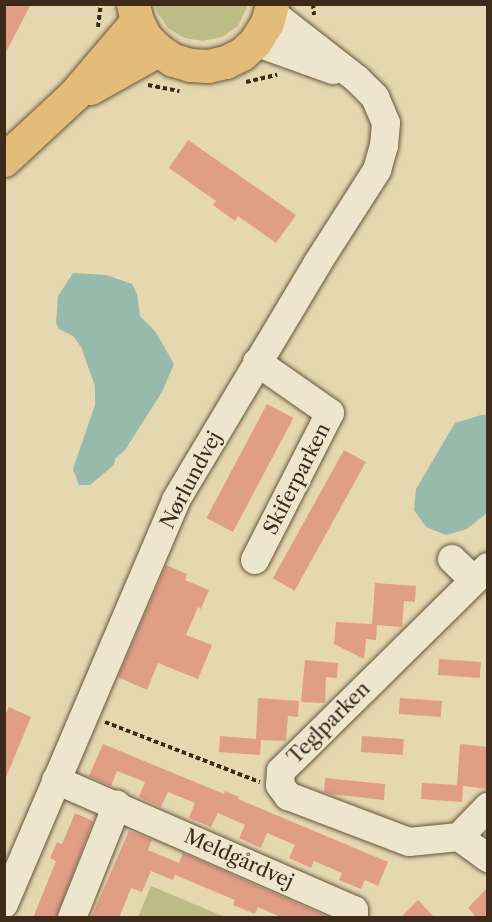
<!DOCTYPE html>
<html>
<head>
<meta charset="utf-8">
<style>
  body { margin:0 }
  #map { position:relative; width:492px; height:922px; overflow:hidden; background:#e5d8b0; font-family:"Libre Caslon Text",serif }
  div>[style] { position:absolute }
  .green>* { inset:0; background:#bbbc86 }
  .water>* { inset:0; background:#96baab }
  .building>* { inset:0; background:#e19e87; transform-origin:0 0 }
  .path>* { height:4px; margin-top:-2px; transform-origin:0; background:repeating-linear-gradient(90deg,#3d2a18 0 4.5px,transparent 0 7.5px) }
  .roads { filter:drop-shadow(0 0 2px #67563e) drop-shadow(0 0 2px #67563e) }
  .minor>* { height:28px; margin:-14px; padding:0 14px; transform-origin:14px; border-radius:14px; background:#eee6cc }
  .major>* { height:33px; margin:-16.5px; padding:0 16.5px; transform-origin:16.5px; border-radius:16.5px; background:#e2bc78 }
  span { translate:-50% -50%; white-space:nowrap; text-align:center; line-height:1.15; -webkit-text-stroke:4.5px #eee6cc; paint-order:stroke }
  .street-label { font-size:20px; color:#3d2a18 }
  .frame { position:absolute; inset:0; border:6px solid #3d2a18; pointer-events:none }
</style>
</head>
<body>
<div id="map">
  <div class="green">
    <div style="clip-path:polygon(155px 5px,155px 4px,248px 5px,238px 26px,222px 37px,203px 41px,184px 38px,168px 28px,157px 12px)"></div>
    <div style="clip-path:polygon(151px 886px,225px 917px,138px 917px)"></div>
  </div>
  <div class="water">
    <div style="clip-path:polygon(73px 273px,106px 275px,132px 284px,137px 294px,140px 316px,155px 331px,174px 364px,162px 392px,125px 450px,115px 459px,114px 465px,90px 485px,79px 485px,73px 469px,95px 405px,95px 386px,81px 347px,73px 336px,59px 329px,56px 323px,58px 296px)"></div>
    <div style="clip-path:polygon(481px 415px,487px 415px,487px 513px,467px 529px,446px 535px,426px 527px,414px 510px,416px 489px,455px 423px)"></div>
  </div>
  <div class="building">
    <div style="clip-path:polygon(4px 4px,31px 4px,4px 56px)"></div>
    <div style="clip-path:polygon(188px 140px,296px 215px,276px 243px,238px 216px,235px 221px,213px 205px,216px 201px,169px 168px)"></div>
    <div style="left:267px;top:404px;width:30px;height:129px;rotate:28deg"></div>
    <div style="left:344px;top:450px;width:25px;height:147px;rotate:29deg"></div>
    <div style="clip-path:polygon(166px 565px,187px 574px,185px 580px,209px 590px,201px 609px,198px 607px,186px 635px,212px 645px,198px 679px,158px 663px,147px 690px,118px 677px)"></div>
    <div style="clip-path:polygon(375px 583px,416px 586px,415px 602px,404px 601px,402px 627px,377px 625px,376px 640px,366px 639px,364px 659px,334px 644px,336px 622px,372px 624px)"></div>
    <div style="left:439px;top:659px;width:42px;height:16px;rotate:4deg"></div>
    <div style="clip-path:polygon(305px 660px,338px 663px,337px 678px,326px 677px,325px 703px,301px 702px)"></div>
    <div style="clip-path:polygon(258px 698px,299px 701px,298px 717px,288px 716px,286px 741px,261px 740px,260px 755px,219px 752px,220px 736px,256px 739px)"></div>
    <div style="left:400px;top:698px;width:42px;height:16px;rotate:4deg"></div>
    <div style="clip-path:polygon(9px 707px,31px 717px,5px 780px,4px 717px)"></div>
    <div style="left:362px;top:736px;width:42px;height:16px;rotate:4deg"></div>
    <div style="clip-path:polygon(103px 744px,224px 794px,225px 791px,239px 797px,238px 799px,388px 862px,378px 886px,365px 880px,361px 889px,339px 880px,342px 873px,314px 861px,311px 868px,289px 858px,295px 845px,267px 833px,261px 848px,239px 838px,245px 825px,218px 813px,211px 827px,189px 818px,195px 803px,168px 792px,161px 807px,139px 797px,145px 782px,117px 771px,111px 786px,89px 776px)"></div>
    <div style="clip-path:polygon(460px 744px,488px 747px,488px 789px,463px 786px,462px 802px,421px 799px,422px 783px,457px 785px)"></div>
    <div style="clip-path:polygon(325px 778px,385px 784px,384px 800px,330px 794px,324px 792px)"></div>
    <div style="clip-path:polygon(75px 813px,93px 821px,56px 918px,33px 918px,56px 861px,50px 858px,57px 842px,62px 844px)"></div>
    <div style="clip-path:polygon(129px 831px,152px 840px,148px 850px,179px 863px,183px 853px,330px 918px,283px 918px,258px 907px,255px 914px,233px 905px,235px 900px,175px 875px,173px 880px,151px 871px,142px 892px,131px 888px,119px 918px,91px 918px)"></div>
    <div style="clip-path:polygon(488px 887px,488px 918px,477px 918px,468px 908px)"></div>
    <div style="clip-path:polygon(418px 900px,435px 918px,400px 918px)"></div>
  </div>
  <div class="path">
    <div style="left:313px;top:4px;width:11px;rotate:85deg"></div>
    <div style="left:98px;top:27px;width:23px;rotate:-83deg"></div>
    <div style="left:246px;top:82px;width:32px;rotate:-13deg"></div>
    <div style="left:148px;top:85px;width:32px;rotate:11deg"></div>
    <div style="left:105px;top:722px;width:166px;rotate:21.2deg"></div>
  </div>
  <div class="roads">
    <div class="minor">
      <div style="left:255px;top:42px;width:83px;rotate:19.7deg"></div>
      <div style="left:452px;top:559px;width:30px;rotate:44deg"></div>
      <div style="left:255px;top:560px;width:165px;rotate:-63deg"></div>
      <div style="left:330px;top:413px;width:89px;rotate:-145.1deg"></div>
      <div style="left:488px;top:567px;width:291px;rotate:135.4deg"></div>
      <div style="left:281px;top:771px;width:14px;rotate:94deg"></div>
      <div style="left:280px;top:785px;width:14px;rotate:54deg"></div>
      <div style="left:288px;top:796px;width:129px;rotate:20.8deg"></div>
      <div style="left:409px;top:842px;width:50px;rotate:-5.7deg"></div>
      <div style="left:459px;top:837px;width:42px;rotate:-46deg"></div>
      <div style="left:56px;top:780px;width:325px;rotate:23.6deg"></div>
      <div style="left:354px;top:910px;width:8px;rotate:90deg"></div>
      <div style="left:459px;top:837px;width:36px;rotate:36deg"></div>
      <div style="left:4px;top:904px;width:439px;rotate:-66.9deg"></div>
      <div style="left:176px;top:500px;width:275px;rotate:-59.1deg"></div>
      <div style="left:317px;top:264px;width:112px;rotate:-57.4deg"></div>
      <div style="left:377px;top:170px;width:25px;rotate:-74deg"></div>
      <div style="left:384px;top:146px;width:23px;rotate:-85deg"></div>
      <div style="left:386px;top:123px;width:28px;rotate:-113deg"></div>
      <div style="left:375px;top:97px;width:25px;rotate:-135deg"></div>
      <div style="left:357px;top:79px;width:109px;rotate:-142.1deg"></div>
      <div style="left:72px;top:918px;width:122px;rotate:-68.3deg"></div>
    </div>
    <div class="major">
      <div style="left:133px;top:4px;width:17px;rotate:77deg"></div>
      <div style="left:137px;top:21px;width:18px;rotate:63deg"></div>
      <div style="left:145px;top:37px;width:18px;rotate:45deg"></div>
      <div style="left:158px;top:50px;width:18px;rotate:34deg"></div>
      <div style="left:173px;top:60px;width:18px;rotate:16deg"></div>
      <div style="left:190px;top:65px;width:18px;rotate:3deg"></div>
      <div style="left:208px;top:66px;width:18px;rotate:-13deg"></div>
      <div style="left:226px;top:62px;width:18px;rotate:-27deg"></div>
      <div style="left:242px;top:54px;width:18px;rotate:-43deg"></div>
      <div style="left:255px;top:42px;width:22px;rotate:-58deg"></div>
      <div style="left:267px;top:23px;width:20px;rotate:-75deg"></div>
      <div style="left:90px;top:88px;width:78px;rotate:-29.2deg"></div>
      <div style="left:4px;top:160px;width:96px;rotate:-42.9deg"></div>
      <div style="left:74px;top:95px;width:97px;rotate:-49.6deg"></div>
    </div>
  </div>
  <div class="street-label">
    <span style="left:297px;top:479px;rotate:-63deg">Skiferparken</span>
    <span style="left:191px;top:480px;rotate:-62deg">Nørlundvej</span>
    <span style="left:329px;top:723px;rotate:-45deg">Teglparken</span>
    <span style="left:239px;top:859px;rotate:24deg">Meldgårdvej</span>
  </div>
  <div class="frame"></div>
</div>
</body>
</html>
